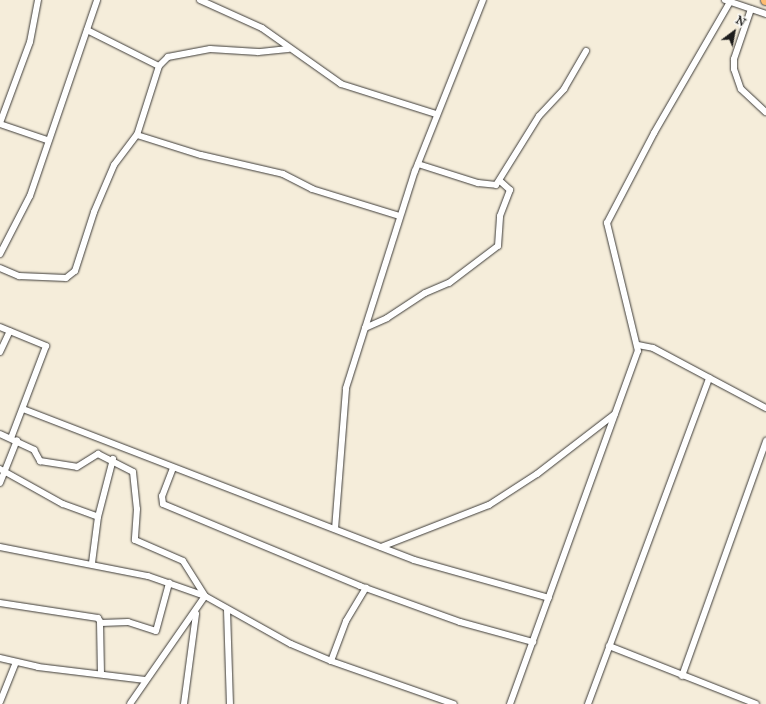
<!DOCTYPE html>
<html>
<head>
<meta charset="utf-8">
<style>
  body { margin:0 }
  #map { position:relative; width:766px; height:704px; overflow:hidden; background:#f5edda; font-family:"IM FELL Great Primer",serif }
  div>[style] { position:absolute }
  .roads { filter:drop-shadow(0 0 1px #3d3b38) drop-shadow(0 0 1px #3d3b38) }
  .minor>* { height:6px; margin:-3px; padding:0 3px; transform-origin:3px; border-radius:3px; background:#fff }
  .highway>* { height:9px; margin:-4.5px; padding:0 4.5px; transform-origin:4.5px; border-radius:4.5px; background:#febc71 }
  span { translate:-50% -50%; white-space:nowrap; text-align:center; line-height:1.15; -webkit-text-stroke:4px #fdfcf7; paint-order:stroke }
  .north { position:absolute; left:714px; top:12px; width:40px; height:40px; -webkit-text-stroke:3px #fdfcf7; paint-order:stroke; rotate:32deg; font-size:11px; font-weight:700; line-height:16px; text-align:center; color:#1c1c1c }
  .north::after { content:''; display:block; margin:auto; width:14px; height:18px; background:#1c1c1c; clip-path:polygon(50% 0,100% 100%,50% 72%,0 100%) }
</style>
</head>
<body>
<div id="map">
  <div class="roads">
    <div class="minor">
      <div style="left:200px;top:0;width:68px;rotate:24.3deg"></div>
      <div style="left:262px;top:28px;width:97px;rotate:35.3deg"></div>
      <div style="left:341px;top:84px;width:100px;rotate:17.5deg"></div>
      <div style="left:725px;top:0;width:43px;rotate:18.9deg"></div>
      <div style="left:751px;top:9px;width:53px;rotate:108.8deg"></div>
      <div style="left:734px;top:59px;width:10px;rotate:90deg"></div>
      <div style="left:734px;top:69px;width:21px;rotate:71deg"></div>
      <div style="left:741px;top:89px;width:34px;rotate:43deg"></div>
      <div style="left:87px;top:30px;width:80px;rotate:26.6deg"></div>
      <div style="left:288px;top:49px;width:30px;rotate:174deg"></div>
      <div style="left:258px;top:52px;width:48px;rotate:-176.4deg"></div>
      <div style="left:210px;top:49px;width:43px;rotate:169.2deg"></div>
      <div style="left:168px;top:57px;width:13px;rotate:135deg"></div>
      <div style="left:159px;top:66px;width:72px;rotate:107.7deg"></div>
      <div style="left:137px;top:135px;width:67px;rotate:17.4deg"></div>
      <div style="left:201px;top:155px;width:84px;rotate:13deg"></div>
      <div style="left:283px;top:174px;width:33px;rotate:27deg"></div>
      <div style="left:312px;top:189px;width:92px;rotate:17.1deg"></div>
      <div style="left:0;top:123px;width:86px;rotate:-69.7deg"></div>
      <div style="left:30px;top:42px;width:43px;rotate:-79.2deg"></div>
      <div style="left:0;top:124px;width:50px;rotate:18.8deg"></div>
      <div style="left:418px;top:164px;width:63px;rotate:17.6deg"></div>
      <div style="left:478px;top:183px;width:18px;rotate:6deg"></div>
      <div style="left:496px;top:185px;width:81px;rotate:-58.1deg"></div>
      <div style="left:539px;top:116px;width:37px;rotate:-47deg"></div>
      <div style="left:564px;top:89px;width:44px;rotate:-59.9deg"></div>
      <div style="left:0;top:254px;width:65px;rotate:-62.7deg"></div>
      <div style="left:30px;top:196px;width:207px;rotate:-71.1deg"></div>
      <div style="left:0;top:268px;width:21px;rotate:23deg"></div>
      <div style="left:19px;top:276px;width:47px;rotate:2.4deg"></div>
      <div style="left:66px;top:278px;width:11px;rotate:-38deg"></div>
      <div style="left:75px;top:271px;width:62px;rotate:-72.1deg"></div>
      <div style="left:94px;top:212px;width:51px;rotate:-66.9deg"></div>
      <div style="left:114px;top:165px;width:38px;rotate:-53deg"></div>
      <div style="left:0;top:327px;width:50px;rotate:22.4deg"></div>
      <div style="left:46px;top:346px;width:98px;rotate:110.8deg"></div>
      <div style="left:365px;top:328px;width:24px;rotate:-24deg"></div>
      <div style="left:387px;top:318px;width:45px;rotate:-33.3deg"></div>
      <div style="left:425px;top:293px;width:26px;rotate:-23deg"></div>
      <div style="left:449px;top:283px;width:61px;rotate:-37.1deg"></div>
      <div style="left:498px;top:246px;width:30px;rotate:-86deg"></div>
      <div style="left:500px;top:216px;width:28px;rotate:-69deg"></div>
      <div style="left:510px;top:190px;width:13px;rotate:-138deg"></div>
      <div style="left:638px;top:345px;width:15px;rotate:11deg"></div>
      <div style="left:653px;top:348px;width:128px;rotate:28deg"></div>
      <div style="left:0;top:352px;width:23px;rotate:-65deg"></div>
      <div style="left:23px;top:409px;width:419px;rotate:21.1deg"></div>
      <div style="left:414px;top:560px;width:140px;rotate:15.7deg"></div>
      <div style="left:0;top:434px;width:38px;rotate:25deg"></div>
      <div style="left:34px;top:450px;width:13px;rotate:61deg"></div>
      <div style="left:40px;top:461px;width:37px;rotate:9deg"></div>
      <div style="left:77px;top:467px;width:25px;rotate:-32deg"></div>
      <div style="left:98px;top:454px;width:39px;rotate:27deg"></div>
      <div style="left:133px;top:472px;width:37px;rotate:84deg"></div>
      <div style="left:137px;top:509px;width:31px;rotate:94deg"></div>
      <div style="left:135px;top:540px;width:52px;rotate:23.6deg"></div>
      <div style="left:183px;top:561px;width:41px;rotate:57.8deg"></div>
      <div style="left:205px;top:596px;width:131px;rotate:124.8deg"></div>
      <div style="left:173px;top:468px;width:30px;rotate:111deg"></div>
      <div style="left:162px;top:496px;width:8px;rotate:83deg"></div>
      <div style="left:163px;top:504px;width:213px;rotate:22.6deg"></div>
      <div style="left:360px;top:586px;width:106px;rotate:19.8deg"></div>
      <div style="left:460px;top:622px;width:76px;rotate:15.3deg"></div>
      <div style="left:0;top:469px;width:72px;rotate:29.1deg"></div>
      <div style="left:63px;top:504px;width:37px;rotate:20deg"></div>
      <div style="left:0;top:483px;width:46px;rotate:-68.4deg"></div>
      <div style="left:335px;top:529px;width:141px;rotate:-85.5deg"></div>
      <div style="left:346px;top:388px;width:228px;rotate:-72.4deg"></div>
      <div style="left:415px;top:171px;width:184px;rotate:-68.3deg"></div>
      <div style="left:0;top:547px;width:151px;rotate:11.1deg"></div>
      <div style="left:148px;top:576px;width:60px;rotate:19.3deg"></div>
      <div style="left:205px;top:596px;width:98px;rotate:29.2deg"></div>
      <div style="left:291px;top:644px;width:43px;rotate:23deg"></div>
      <div style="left:331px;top:661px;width:130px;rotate:19.3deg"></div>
      <div style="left:381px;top:547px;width:116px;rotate:-21.3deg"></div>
      <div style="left:489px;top:505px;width:57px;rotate:-32.9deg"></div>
      <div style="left:537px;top:474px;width:98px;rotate:-37.6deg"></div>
      <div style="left:92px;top:563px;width:46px;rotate:-82.6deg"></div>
      <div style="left:98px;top:517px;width:60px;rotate:-75.5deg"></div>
      <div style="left:0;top:603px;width:99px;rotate:8.7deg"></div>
      <div style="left:98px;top:618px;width:6px;rotate:59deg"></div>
      <div style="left:101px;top:623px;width:27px;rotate:-2deg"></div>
      <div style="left:128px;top:622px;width:29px;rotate:18deg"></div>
      <div style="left:156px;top:631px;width:50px;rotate:-74.8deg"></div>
      <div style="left:227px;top:610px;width:94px;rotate:88.2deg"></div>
      <div style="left:100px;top:622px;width:52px;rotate:88.9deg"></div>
      <div style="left:609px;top:646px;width:158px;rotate:21.5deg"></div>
      <div style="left:0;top:658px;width:39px;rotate:13deg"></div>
      <div style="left:38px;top:667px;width:108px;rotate:6.9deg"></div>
      <div style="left:331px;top:661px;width:43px;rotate:-69.4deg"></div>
      <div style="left:346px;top:621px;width:39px;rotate:-59deg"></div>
      <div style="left:682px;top:676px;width:250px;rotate:-70.3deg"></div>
      <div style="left:0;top:702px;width:43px;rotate:-68.2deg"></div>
      <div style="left:184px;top:704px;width:91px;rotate:-82.4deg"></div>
      <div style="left:510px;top:704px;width:375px;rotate:-70.1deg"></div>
      <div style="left:638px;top:351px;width:132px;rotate:-103.6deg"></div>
      <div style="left:607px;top:223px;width:102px;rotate:-62.4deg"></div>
      <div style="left:654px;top:133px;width:154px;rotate:-59.9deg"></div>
      <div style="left:588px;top:704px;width:348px;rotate:-69.6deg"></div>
    </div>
    <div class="highway">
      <div style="left:765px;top:0;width:1px"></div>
    </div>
  </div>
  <div class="north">N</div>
</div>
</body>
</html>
